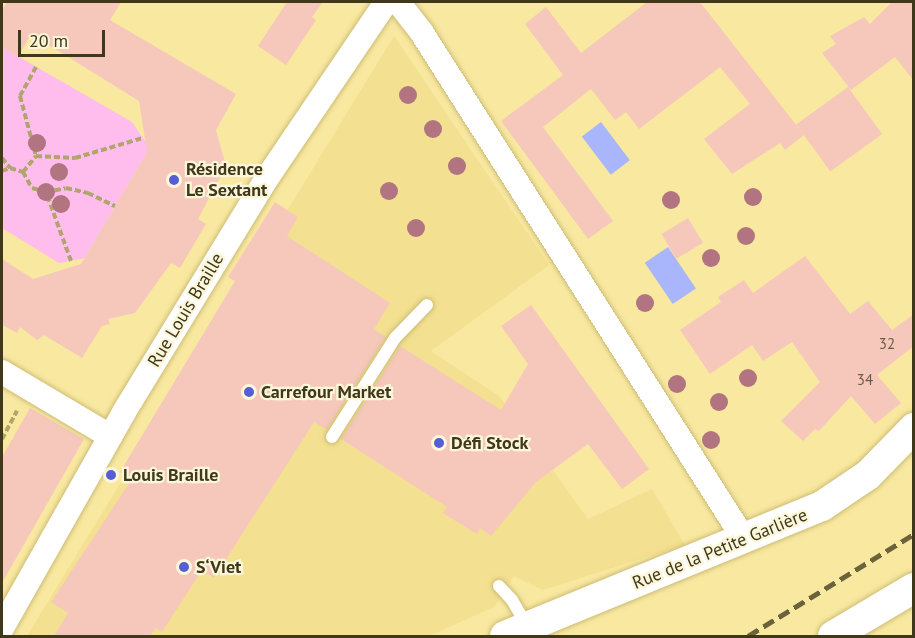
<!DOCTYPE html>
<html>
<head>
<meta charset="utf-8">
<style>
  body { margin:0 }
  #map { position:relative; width:915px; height:638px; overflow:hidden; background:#f9e8a0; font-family:"PT Sans",sans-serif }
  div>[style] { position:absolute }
  .built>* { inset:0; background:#f3e090 }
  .green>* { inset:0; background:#febded }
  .water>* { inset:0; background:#aab6fc; transform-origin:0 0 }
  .building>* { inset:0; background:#f5c8bb; transform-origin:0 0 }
  .path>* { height:4px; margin-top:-2px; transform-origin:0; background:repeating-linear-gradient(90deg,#b1a46d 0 6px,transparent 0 9px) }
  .roads { filter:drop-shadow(0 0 2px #ccbc75) drop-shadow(0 0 2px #ccbc75) }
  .service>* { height:12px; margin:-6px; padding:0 6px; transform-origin:6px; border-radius:6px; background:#fff }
  .minor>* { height:24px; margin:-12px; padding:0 12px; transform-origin:12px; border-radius:12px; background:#fff }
  .tertiary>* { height:30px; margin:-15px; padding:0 15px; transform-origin:15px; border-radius:15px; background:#fff }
  .rail>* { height:4.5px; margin-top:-2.25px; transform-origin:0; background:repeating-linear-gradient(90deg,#6c633b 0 12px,transparent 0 18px) }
  .trees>* { width:18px; height:18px; margin:-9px; border-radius:50%; background:#b17480 }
  .dots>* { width:16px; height:16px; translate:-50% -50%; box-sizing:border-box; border:3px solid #fcf6da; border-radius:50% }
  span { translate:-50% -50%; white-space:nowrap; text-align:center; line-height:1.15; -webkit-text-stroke:4.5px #fcf6da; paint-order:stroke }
  .number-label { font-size:15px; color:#6c5c43 }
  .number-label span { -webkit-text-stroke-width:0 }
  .poi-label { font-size:18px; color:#3f381b; font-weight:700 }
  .left { translate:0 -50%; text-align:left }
  .street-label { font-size:18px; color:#3f381b }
  .frame { position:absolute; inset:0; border:3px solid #3f381b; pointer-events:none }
  .scale { position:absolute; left:18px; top:30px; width:87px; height:27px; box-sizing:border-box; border:3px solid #3f381b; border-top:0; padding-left:8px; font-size:18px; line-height:21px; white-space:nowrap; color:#3f381b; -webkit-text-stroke:4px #fcf6da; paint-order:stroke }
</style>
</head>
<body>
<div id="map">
  <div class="built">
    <div style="clip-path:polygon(394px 36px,549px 265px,431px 351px,499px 396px,588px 519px,652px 489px,685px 545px,543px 590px,514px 576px,494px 607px,429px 636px,27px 636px)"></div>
  </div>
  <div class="green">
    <div style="clip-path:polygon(2px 47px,132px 122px,145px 141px,149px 140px,151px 153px,141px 162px,87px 254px,91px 257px,59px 263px,2px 228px)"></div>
  </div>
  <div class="water">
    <div style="left:601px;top:122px;width:48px;height:24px;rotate:53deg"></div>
    <div style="left:668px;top:247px;width:50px;height:28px;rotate:56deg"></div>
  </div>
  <div class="building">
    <div style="clip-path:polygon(7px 2px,121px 2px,110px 20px,236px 94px,216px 130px,226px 166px,198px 219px,206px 224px,180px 268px,171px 263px,135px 313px,108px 319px,110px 324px,102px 326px,82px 358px,44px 335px,37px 340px,20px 327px,17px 333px,2px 325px,2px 259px,33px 279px,81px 264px,147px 152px,139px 101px,31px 34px,18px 57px,2px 47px,2px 11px)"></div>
    <div style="clip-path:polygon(287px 2px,323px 2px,312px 17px,316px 20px,286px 65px,258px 46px)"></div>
    <div style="clip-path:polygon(647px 2px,700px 2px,804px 135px,785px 150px,780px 143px,732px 174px,704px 139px,750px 104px,720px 67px,639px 129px,626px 112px,615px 120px,591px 89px,543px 127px,613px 221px,588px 239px,501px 121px,563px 75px,525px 24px,546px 7px,581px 53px)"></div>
    <div style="clip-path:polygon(892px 2px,914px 2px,914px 81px,895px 57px,851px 90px,822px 53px,836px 44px,830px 36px,864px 17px,870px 24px)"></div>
    <div style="left:848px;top:87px;width:58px;height:64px;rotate:54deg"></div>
    <div style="clip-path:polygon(275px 202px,298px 217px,287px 236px,390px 303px,374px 329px,386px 337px,327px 430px,314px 422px,214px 578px,202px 570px,162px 632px,156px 628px,150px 636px,54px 636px,68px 613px,51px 602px,132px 479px,120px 472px,235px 281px,228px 277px)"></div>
    <div style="left:688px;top:218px;width:29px;height:31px;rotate:59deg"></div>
    <div style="clip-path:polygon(805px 256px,850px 314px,868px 301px,892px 330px,914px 314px,914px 346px,877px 375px,901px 403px,875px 424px,851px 396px,819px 431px,815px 429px,803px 441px,781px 421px,820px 382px,792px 342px,763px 361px,752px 345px,710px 374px,680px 330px,721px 302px,718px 297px,744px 280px,753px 293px)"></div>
    <div style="clip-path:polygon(531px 305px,649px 469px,622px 489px,588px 444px,536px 482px,491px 536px,480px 528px,477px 534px,443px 513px,447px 507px,341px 439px,400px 346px,501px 410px,528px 364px,501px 326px)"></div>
    <div style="clip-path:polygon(30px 408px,84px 439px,2px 583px,2px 457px)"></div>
  </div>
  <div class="path">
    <div style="left:36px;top:67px;width:33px;rotate:119deg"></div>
    <div style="left:20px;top:96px;width:62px;rotate:75.1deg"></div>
    <div style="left:36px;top:156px;width:39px;rotate:3deg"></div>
    <div style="left:75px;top:158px;width:71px;rotate:-16.4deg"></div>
    <div style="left:2px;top:158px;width:13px;rotate:51deg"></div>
    <div style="left:10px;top:168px;width:14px;rotate:17deg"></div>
    <div style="left:23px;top:172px;width:21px;rotate:-51deg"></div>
    <div style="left:2px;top:171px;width:9px;rotate:-21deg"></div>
    <div style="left:23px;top:172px;width:18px;rotate:61deg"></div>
    <div style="left:32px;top:188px;width:15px;rotate:16deg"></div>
    <div style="left:71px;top:261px;width:73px;rotate:-109.9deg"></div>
    <div style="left:46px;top:192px;width:20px;rotate:-11deg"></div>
    <div style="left:66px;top:188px;width:23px;rotate:13deg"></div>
    <div style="left:88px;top:193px;width:30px;rotate:26deg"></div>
    <div style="left:2px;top:439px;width:32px;rotate:-62deg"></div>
  </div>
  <div class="roads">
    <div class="service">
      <div style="left:332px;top:437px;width:117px;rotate:-57.5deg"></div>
      <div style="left:395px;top:338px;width:46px;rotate:-45.9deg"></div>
      <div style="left:499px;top:586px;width:19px;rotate:47deg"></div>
      <div style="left:512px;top:600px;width:30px;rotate:60deg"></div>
    </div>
    <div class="minor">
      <div style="left:398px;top:2px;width:39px;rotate:52deg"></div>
      <div style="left:422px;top:33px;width:600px;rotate:57.53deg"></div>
      <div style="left:2px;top:372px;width:126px;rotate:30.7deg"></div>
      <div style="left:2px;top:628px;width:248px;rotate:-60.5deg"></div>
      <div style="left:124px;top:412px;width:274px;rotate:-58.6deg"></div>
      <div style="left:267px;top:178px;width:212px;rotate:-55.9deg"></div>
    </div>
    <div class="tertiary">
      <div style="left:505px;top:636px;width:343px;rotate:-22.3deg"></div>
      <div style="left:822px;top:506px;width:55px;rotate:-34deg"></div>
      <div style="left:868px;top:475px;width:66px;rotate:-45.6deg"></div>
      <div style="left:833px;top:636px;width:94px;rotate:-30.7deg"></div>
    </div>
  </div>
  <div class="rail">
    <div style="left:748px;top:636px;width:195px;rotate:-31.6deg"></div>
  </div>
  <div class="trees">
    <div style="left:408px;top:95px"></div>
    <div style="left:433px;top:129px"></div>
    <div style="left:37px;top:143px"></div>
    <div style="left:457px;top:166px"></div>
    <div style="left:59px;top:172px"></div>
    <div style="left:389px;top:191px"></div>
    <div style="left:46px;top:192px"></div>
    <div style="left:753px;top:197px"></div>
    <div style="left:671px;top:200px"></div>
    <div style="left:61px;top:204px"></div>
    <div style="left:416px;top:228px"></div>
    <div style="left:746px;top:236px"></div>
    <div style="left:711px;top:258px"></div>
    <div style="left:645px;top:303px"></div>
    <div style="left:748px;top:378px"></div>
    <div style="left:677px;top:384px"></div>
    <div style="left:719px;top:402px"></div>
    <div style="left:711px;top:440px"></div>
  </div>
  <div class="dots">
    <div style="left:174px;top:180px;background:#575dd4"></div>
    <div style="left:249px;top:392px;background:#575dd4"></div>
    <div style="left:439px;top:443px;background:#575dd4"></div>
    <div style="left:111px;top:475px;background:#575dd4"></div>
    <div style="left:184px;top:567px;background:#575dd4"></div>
  </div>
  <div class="number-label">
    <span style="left:887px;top:344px">32</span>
    <span style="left:865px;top:380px">34</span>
  </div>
  <div class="poi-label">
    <span class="left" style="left:186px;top:180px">Résidence<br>Le Sextant</span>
    <span class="left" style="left:261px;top:392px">Carrefour Market</span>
    <span class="left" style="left:451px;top:443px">Défi Stock</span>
    <span class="left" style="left:123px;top:475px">Louis Braille</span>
    <span class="left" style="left:196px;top:567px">S‘Viet</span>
  </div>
  <div class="street-label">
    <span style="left:186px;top:310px;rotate:-59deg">Rue Louis Braille</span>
    <span style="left:720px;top:549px;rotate:-22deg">Rue de la Petite Garlière</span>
  </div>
  <div class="frame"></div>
  <div class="scale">20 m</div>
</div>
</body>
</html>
